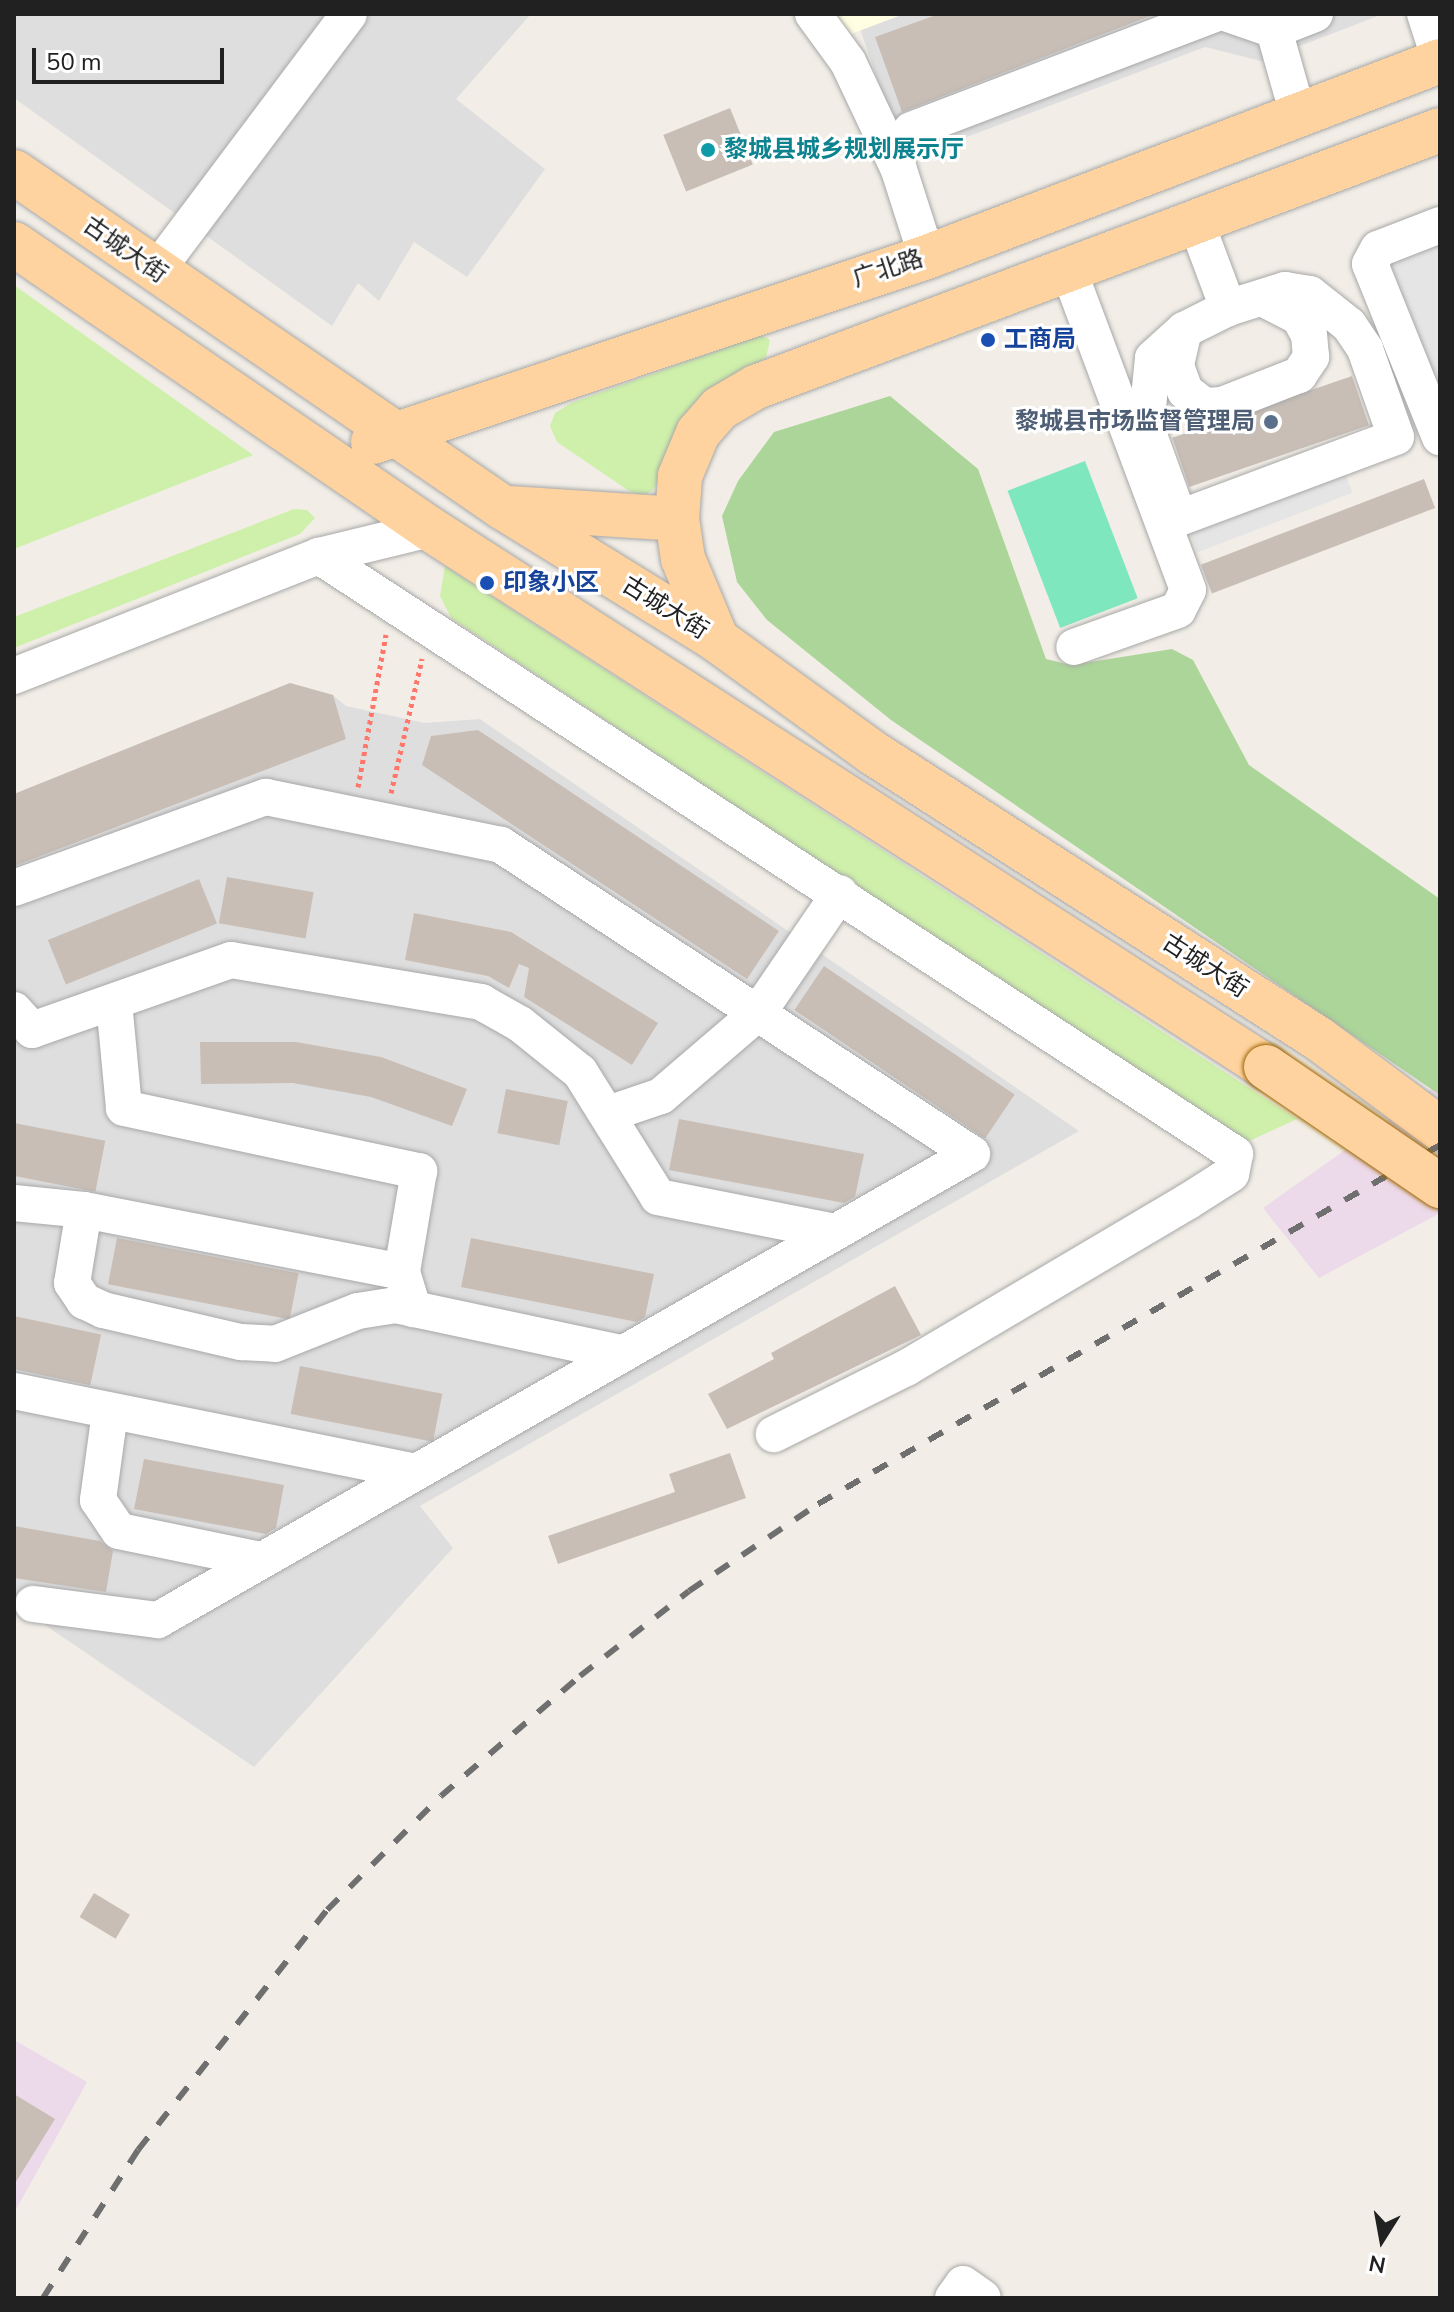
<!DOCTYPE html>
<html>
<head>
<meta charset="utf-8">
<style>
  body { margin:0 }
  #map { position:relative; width:1454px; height:2312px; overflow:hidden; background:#f2eee7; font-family:"Nunito Sans","Noto Sans SC",sans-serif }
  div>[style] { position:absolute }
  .residential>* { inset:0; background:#dfdede }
  .industrial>* { inset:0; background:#ecd9e9 }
  .education>* { inset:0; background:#fffee3 }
  .grass>* { inset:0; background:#cef0aa }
  .forest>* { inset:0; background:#acd599 }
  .pitch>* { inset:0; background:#7fe7bd; transform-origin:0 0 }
  .parking>* { inset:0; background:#e5e5e5; transform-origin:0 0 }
  .building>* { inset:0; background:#c8beb6; transform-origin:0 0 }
  .path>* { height:5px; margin-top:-2.5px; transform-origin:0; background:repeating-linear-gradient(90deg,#ff776b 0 4px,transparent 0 8px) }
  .roads { filter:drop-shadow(0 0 2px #a8a8a8) drop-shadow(0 0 2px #a8a8a8) }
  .minor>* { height:36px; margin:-18px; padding:0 18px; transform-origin:18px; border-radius:18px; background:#fff }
  .major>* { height:44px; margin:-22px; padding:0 22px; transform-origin:22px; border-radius:22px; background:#ffd39f }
  .rail>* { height:6px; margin-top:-3px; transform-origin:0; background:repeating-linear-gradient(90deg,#6f6f6f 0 16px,transparent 0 32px) }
  .bridges { filter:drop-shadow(0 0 2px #9e6600) drop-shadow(0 0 2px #9e6600) }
  .major-bridge>* { height:44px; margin:-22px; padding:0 22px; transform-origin:22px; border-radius:22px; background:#ffd39f }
  .dots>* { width:22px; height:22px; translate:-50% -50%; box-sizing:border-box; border:4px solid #fff; border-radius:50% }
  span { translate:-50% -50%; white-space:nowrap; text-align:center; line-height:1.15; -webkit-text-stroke:6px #fff; paint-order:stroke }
  .culture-label { font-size:24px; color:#0d838f; font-weight:700 }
  .left { translate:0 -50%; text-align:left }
  .street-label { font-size:24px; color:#212121 }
  .transit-label { font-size:24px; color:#164399; font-weight:700 }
  .service-label { font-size:24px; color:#4e5e75; font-weight:700 }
  .right { translate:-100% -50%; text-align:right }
  .frame { position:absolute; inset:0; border:16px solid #212121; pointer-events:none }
  .north { position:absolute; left:1342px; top:2200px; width:80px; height:80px; -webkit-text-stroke:6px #fff; paint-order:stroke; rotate:191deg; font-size:22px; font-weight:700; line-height:32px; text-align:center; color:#212121 }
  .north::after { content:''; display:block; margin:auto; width:28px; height:36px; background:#212121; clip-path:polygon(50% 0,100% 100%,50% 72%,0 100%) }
  .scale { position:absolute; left:32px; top:48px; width:192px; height:36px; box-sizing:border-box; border:4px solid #212121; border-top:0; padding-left:10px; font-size:24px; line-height:28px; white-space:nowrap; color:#212121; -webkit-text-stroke:6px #fff; paint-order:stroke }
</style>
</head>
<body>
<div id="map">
  <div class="residential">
    <div style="clip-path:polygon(14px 14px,531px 14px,456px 99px,545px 169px,467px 277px,414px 242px,379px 301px,358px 283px,332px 326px,14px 98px)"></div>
    <div style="clip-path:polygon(903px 14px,1383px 14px,1261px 61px,1205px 47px,906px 160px,860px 29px)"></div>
    <div style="clip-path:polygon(290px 683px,333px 695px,346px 706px,425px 723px,480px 719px,1079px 1131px,420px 1506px,453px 1548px,254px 1767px,14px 1604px,14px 794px)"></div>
  </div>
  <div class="industrial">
    <div style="clip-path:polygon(1440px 1083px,1440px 1213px,1319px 1278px,1263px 1208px)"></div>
    <div style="clip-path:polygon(14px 2040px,87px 2082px,14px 2213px)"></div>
  </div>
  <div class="education">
    <div style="clip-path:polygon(828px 14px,904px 14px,843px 37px)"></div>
  </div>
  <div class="grass">
    <div style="clip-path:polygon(14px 285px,253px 455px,14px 549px)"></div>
    <div style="clip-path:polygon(761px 335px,770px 340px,766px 358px,715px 388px,653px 490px,643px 496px,629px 491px,557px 442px,550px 426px,555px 413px,571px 403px)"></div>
    <div style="clip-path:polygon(294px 509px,307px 510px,315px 518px,300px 534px,14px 648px,14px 617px)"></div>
    <div style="clip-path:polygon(445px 566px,1297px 1119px,1245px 1143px,451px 618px,440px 596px)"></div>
  </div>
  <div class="forest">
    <div style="clip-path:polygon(890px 396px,978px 469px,1046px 659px,1071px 665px,1172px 649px,1193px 660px,1249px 765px,1440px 899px,1440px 1095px,891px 720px,767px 620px,737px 582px,722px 516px,738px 481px,774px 432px)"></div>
  </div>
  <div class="pitch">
    <div style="left:1085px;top:461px;width:147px;height:83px;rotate:69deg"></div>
  </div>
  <div class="parking">
    <div style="clip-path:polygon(1440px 237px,1440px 420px,1385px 264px)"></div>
    <div style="left:1335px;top:447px;width:49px;height:166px;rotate:69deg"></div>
  </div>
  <div class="building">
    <div style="clip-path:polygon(939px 14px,1155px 14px,902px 112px,875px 37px)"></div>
    <div style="left:730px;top:108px;width:61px;height:72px;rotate:68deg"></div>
    <div style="left:1352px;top:376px;width:52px;height:190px;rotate:71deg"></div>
    <div style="left:1424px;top:479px;width:31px;height:239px;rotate:69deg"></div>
    <div style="clip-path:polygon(290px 683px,333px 695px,346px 739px,14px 866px,14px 794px)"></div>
    <div style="clip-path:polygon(478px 730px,779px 931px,747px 979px,422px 765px,431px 736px)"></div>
    <div style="left:227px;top:877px;width:88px;height:47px;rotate:10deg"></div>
    <div style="left:199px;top:879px;width:48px;height:163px;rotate:68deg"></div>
    <div style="clip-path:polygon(414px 913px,511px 932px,658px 1023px,632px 1065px,524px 997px,529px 968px,519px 964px,509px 988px,488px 976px,405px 960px)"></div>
    <div style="left:824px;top:966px;width:230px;height:53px;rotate:34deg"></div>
    <div style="clip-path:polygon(200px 1042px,296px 1042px,381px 1057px,467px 1089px,452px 1126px,371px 1097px,293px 1083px,201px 1084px)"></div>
    <div style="left:506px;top:1089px;width:63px;height:45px;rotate:11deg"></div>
    <div style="clip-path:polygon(679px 1119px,864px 1154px,855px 1197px,844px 1203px,669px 1170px)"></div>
    <div style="left:14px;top:1123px;width:93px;height:52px;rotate:11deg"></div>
    <div style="left:117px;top:1238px;width:185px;height:47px;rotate:11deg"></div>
    <div style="clip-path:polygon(471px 1238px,654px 1274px,645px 1317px,637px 1322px,461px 1287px)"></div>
    <div style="clip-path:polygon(895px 1286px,921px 1335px,727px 1429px,708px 1394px,774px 1359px,771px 1353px)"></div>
    <div style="left:14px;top:1316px;width:89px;height:52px;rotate:12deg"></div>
    <div style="left:300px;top:1366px;width:145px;height:49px;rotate:11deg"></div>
    <div style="clip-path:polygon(730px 1453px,746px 1498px,558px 1564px,548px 1536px,675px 1492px,669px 1474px)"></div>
    <div style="clip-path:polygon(144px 1459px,284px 1485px,276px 1528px,266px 1534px,134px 1509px)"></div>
    <div style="clip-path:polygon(14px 1526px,100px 1541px,113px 1551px,106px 1592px,14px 1578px)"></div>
    <div style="left:94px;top:1893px;width:42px;height:28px;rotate:31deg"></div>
    <div style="clip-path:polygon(14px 2094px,55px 2119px,14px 2185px)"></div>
  </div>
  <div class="path">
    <div style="left:358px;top:787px;width:155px;rotate:-79.6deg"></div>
    <div style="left:391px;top:793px;width:138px;rotate:-77deg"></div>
  </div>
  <div class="roads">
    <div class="minor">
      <div style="left:813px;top:14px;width:59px;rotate:53.9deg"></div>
      <div style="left:848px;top:62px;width:119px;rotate:64.7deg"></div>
      <div style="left:899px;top:170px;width:91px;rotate:72.2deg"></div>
      <div style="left:1228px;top:14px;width:49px;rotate:19.2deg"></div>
      <div style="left:1274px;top:30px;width:88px;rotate:74.2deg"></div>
      <div style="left:1425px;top:14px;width:48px;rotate:71.9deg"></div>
      <div style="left:1274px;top:30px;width:44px;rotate:-21.3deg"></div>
      <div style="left:911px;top:130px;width:324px;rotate:-20.9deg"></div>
      <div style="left:1197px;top:225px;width:89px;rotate:69.5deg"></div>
      <div style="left:1440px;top:225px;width:66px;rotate:158.8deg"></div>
      <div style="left:1378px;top:249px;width:17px;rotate:118deg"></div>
      <div style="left:1370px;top:264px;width:187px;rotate:68deg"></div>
      <div style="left:156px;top:271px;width:321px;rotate:-53.1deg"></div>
      <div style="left:1070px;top:274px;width:337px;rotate:69.5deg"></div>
      <div style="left:1188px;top:590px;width:22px;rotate:117deg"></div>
      <div style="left:1178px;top:610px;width:110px;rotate:160.4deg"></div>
      <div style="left:1285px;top:290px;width:25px;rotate:9deg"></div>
      <div style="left:1310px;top:294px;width:50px;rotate:38.5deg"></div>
      <div style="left:1349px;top:325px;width:29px;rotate:56deg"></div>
      <div style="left:1365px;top:349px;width:93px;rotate:70.6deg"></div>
      <div style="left:1396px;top:437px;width:232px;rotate:159.5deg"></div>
      <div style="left:1179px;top:518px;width:97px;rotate:-109.9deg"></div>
      <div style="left:1146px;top:427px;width:69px;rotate:-84.2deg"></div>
      <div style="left:1153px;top:358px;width:42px;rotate:-42.1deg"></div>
      <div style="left:1184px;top:330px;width:49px;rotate:-26.6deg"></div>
      <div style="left:1228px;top:308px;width:60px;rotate:-17.5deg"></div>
      <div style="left:1184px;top:330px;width:37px;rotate:103deg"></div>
      <div style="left:1176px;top:366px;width:27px;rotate:70deg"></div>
      <div style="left:1185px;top:391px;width:24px;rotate:38deg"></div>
      <div style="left:1204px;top:406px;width:18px;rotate:-3deg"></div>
      <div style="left:1222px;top:405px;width:83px;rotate:-21.3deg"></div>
      <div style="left:1299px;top:375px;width:22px;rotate:-56deg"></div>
      <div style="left:1311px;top:357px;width:22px;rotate:-95deg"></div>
      <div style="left:1309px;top:335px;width:21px;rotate:-119deg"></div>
      <div style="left:1299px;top:317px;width:42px;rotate:-152.8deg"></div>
      <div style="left:319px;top:556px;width:1094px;rotate:33.14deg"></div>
      <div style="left:1235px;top:1154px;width:20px;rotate:101deg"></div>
      <div style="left:1231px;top:1174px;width:52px;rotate:147.5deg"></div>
      <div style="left:1187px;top:1202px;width:326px;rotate:149.4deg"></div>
      <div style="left:906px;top:1368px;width:148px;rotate:153.4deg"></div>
      <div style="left:14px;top:676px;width:328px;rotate:-21.5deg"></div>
      <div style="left:319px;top:556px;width:114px;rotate:-13.7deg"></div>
      <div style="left:14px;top:888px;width:268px;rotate:-19.9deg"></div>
      <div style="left:266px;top:797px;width:240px;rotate:11.5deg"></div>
      <div style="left:501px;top:845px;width:563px;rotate:33.27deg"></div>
      <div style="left:972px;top:1154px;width:938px;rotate:150.21deg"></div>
      <div style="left:158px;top:1620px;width:126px;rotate:-172.7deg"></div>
      <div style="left:114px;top:1002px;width:106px;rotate:84.6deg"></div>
      <div style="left:124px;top:1108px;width:302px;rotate:12.1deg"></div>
      <div style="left:419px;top:1171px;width:102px;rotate:99.6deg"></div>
      <div style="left:402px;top:1272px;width:39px;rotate:73deg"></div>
      <div style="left:14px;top:1010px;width:27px;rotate:48deg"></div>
      <div style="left:32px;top:1030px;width:211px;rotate:-19.4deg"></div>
      <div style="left:231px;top:960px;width:254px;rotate:9.5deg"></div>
      <div style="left:481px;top:1002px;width:45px;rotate:29.4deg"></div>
      <div style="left:520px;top:1024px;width:77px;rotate:38.7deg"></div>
      <div style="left:580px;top:1072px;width:147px;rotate:58deg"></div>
      <div style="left:658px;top:1197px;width:179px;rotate:11.2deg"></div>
      <div style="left:608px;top:1114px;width:56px;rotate:-18.8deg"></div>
      <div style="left:661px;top:1096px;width:128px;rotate:-40.6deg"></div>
      <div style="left:758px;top:1013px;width:145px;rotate:-55.7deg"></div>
      <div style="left:14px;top:1203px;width:70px;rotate:5.7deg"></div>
      <div style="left:84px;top:1210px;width:324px;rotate:11deg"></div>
      <div style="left:84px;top:1210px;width:74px;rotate:99.3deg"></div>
      <div style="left:72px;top:1283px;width:22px;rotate:56deg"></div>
      <div style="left:84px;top:1301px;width:21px;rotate:25deg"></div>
      <div style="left:103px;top:1310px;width:142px;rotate:13.1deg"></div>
      <div style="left:241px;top:1342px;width:34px;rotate:3deg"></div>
      <div style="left:275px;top:1344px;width:89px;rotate:-21.7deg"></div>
      <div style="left:358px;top:1311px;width:37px;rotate:-9deg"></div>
      <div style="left:395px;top:1305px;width:230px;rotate:12deg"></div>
      <div style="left:14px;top:1391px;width:406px;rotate:11.4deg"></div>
      <div style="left:110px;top:1412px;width:89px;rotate:97.8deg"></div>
      <div style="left:98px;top:1500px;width:37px;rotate:56deg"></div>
      <div style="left:119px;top:1531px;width:144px;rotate:11.6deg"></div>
      <div style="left:953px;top:2298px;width:17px;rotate:-54deg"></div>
      <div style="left:963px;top:2284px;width:24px;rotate:35deg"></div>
    </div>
    <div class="major">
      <div style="left:14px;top:172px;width:592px;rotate:34.47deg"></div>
      <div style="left:502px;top:507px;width:253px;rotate:31.7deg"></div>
      <div style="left:717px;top:640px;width:193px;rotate:35.9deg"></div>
      <div style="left:873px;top:753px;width:530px;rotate:32.67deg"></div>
      <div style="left:1319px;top:1039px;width:151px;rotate:36.6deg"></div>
      <div style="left:14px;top:244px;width:504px;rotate:34.41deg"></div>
      <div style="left:430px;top:529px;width:994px;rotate:32.76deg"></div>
      <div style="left:373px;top:442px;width:584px;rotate:-18.47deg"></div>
      <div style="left:927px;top:257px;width:549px;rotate:-20.91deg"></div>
      <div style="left:509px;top:508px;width:168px;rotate:3.7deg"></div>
      <div style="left:677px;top:519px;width:43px;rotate:-86deg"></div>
      <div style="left:680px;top:476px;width:47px;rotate:-67.3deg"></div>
      <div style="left:698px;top:433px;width:33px;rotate:-49deg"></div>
      <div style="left:720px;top:408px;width:42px;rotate:-30.3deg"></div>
      <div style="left:756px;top:387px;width:731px;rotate:-20.59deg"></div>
      <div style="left:677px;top:519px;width:40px;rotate:81.5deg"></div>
      <div style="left:683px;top:559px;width:88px;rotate:67.2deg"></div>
    </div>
  </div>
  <div class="rail">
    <div style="left:43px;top:2298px;width:176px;rotate:-57.3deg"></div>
    <div style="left:138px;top:2150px;width:305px;rotate:-51.8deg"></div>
    <div style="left:327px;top:1910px;width:161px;rotate:-45deg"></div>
    <div style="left:441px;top:1796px;width:184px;rotate:-40.8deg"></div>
    <div style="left:580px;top:1676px;width:138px;rotate:-37.9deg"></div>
    <div style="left:689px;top:1591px;width:156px;rotate:-34deg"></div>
    <div style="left:818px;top:1504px;width:718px;rotate:-29.99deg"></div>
  </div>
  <div class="bridges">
    <div class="major-bridge">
      <div style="left:1266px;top:1067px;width:211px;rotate:34.4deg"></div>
    </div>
  </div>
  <div class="dots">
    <div style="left:708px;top:150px;background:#0f9aa8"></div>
    <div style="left:988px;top:340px;background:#1a4fb4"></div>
    <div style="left:1271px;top:422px;background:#5c6f8a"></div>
    <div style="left:487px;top:583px;background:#1a4fb4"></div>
  </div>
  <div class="culture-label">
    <span class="left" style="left:724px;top:150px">黎城县城乡规划展示厅</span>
  </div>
  <div class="street-label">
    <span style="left:125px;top:250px;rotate:35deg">古城大街</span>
    <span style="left:888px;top:269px;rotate:-18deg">广北路</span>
    <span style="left:665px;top:608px;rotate:32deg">古城大街</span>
    <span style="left:1205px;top:966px;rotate:33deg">古城大街</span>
  </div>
  <div class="transit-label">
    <span class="left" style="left:1004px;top:340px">工商局</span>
    <span class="left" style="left:503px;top:583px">印象小区</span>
  </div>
  <div class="service-label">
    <span class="right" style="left:1255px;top:422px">黎城县市场监督管理局</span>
  </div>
  <div class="frame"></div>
  <div class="north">N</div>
  <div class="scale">50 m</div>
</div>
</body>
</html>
